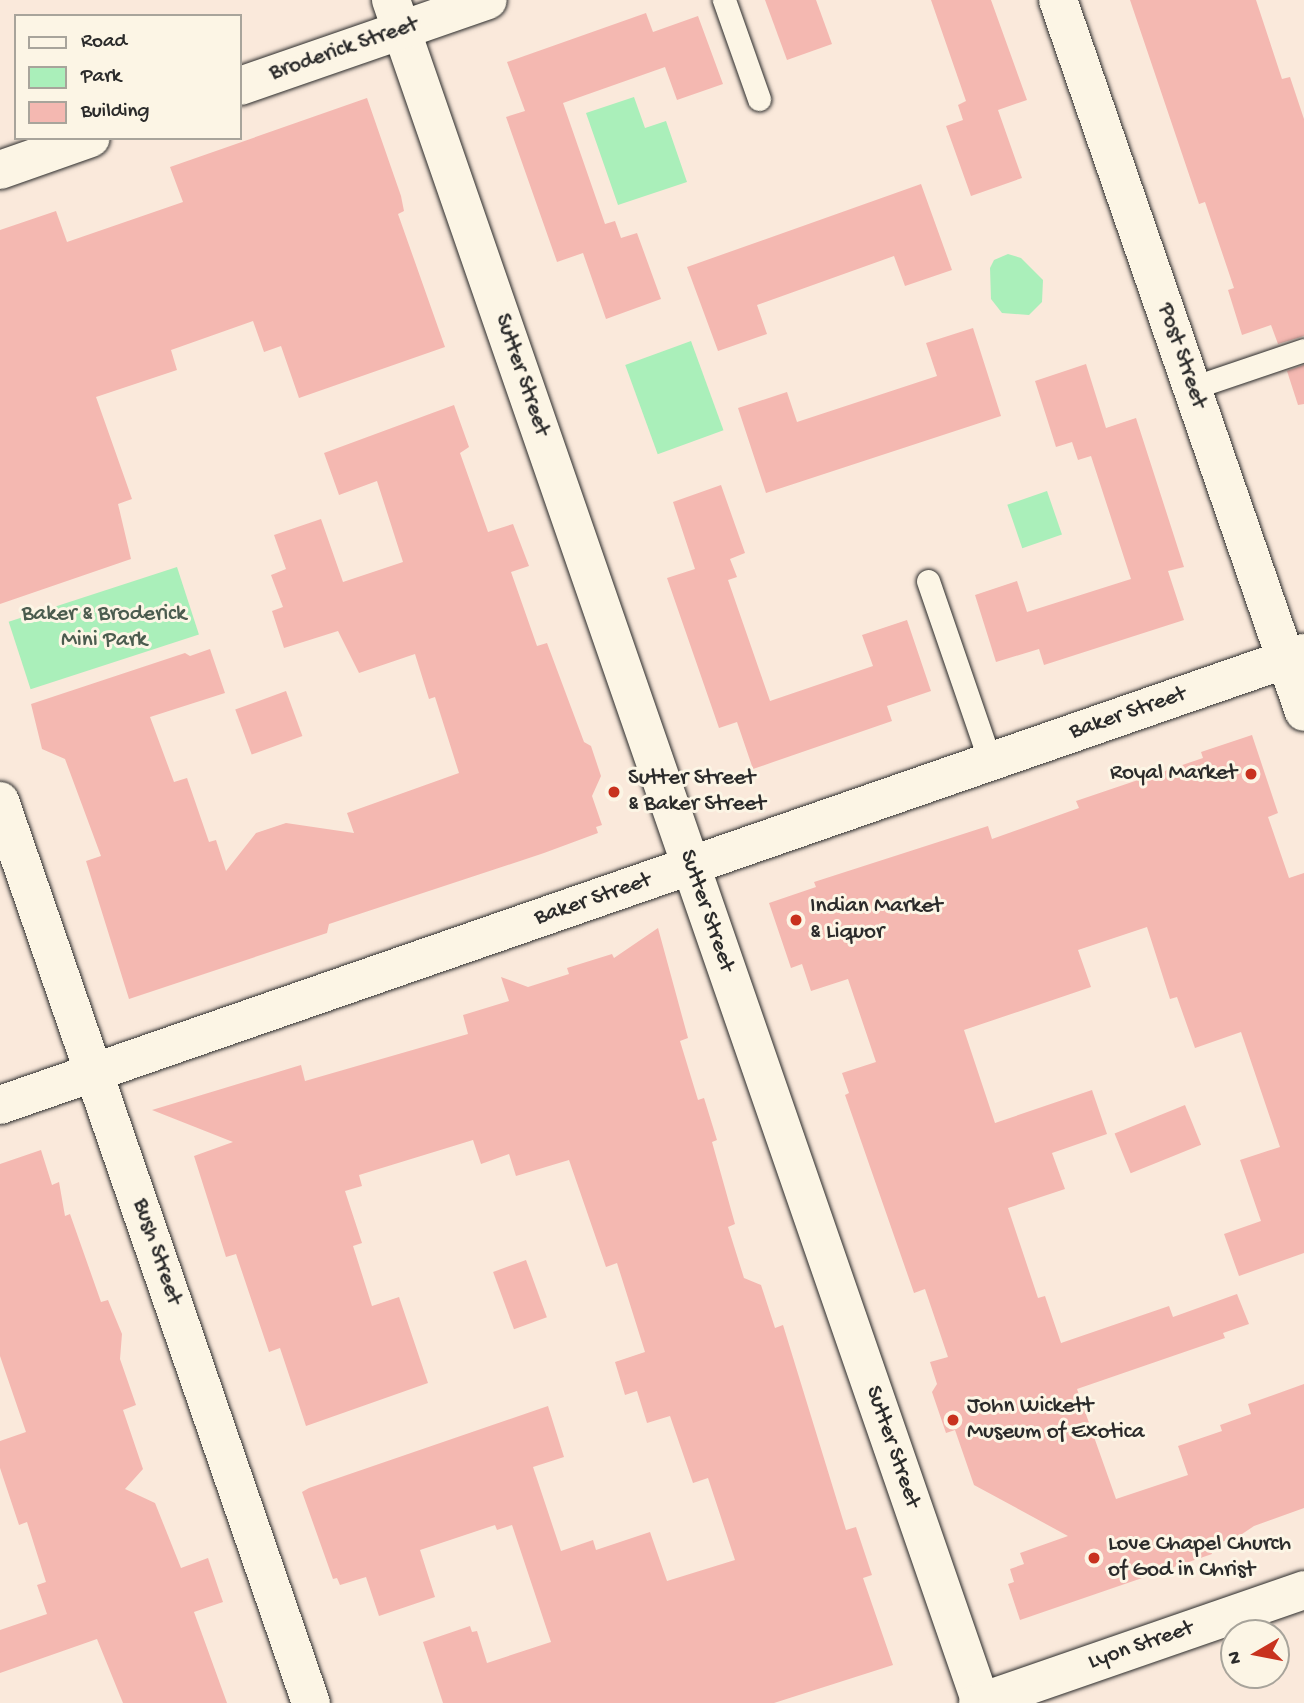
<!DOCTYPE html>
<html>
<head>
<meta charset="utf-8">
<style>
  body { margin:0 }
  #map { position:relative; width:1304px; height:1703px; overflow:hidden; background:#fae9db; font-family:"Gochi Hand",sans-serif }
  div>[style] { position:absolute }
  .green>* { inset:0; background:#aaefba; transform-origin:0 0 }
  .building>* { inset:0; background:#f4b8b1; transform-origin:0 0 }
  .roads { filter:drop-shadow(0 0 2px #2b2b2b) drop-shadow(0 0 2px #2b2b2b) }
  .lane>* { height:23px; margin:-11.5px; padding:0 11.5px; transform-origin:11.5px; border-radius:11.5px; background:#fcf5e5 }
  .street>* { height:38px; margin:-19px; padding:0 19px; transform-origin:19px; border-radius:19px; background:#fcf5e5 }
  .secondary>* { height:38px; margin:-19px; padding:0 19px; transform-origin:19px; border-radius:19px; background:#fcf5e5 }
  .dots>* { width:19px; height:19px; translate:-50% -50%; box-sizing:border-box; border:4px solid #fcf5e5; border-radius:50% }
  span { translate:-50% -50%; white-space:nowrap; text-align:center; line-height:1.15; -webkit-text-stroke:6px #fcf5e5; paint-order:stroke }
  .street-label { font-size:23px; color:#2b2b2b }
  .park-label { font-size:23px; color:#4b5c4f }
  .poi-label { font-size:23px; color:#2b2b2b }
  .right { translate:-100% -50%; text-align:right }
  .left { translate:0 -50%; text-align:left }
  .legend { position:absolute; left:14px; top:14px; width:228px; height:126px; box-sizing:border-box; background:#fcf5e5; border:2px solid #a8a49b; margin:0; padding:9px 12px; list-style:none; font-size:21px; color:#2b2b2b }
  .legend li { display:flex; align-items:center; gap:14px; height:35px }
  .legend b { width:35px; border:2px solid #a8a49b }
  .north { position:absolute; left:1220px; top:1619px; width:70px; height:70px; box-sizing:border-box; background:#fcf5e5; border:2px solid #a8a49b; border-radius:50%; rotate:260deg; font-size:19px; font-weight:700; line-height:28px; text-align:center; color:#2b2b2b }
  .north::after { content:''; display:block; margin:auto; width:24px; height:32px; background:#c8321e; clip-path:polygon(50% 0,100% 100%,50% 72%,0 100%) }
</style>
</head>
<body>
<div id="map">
  <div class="green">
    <div style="clip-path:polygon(634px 97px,645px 128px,666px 121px,687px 182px,618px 205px,586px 113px)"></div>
    <div style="clip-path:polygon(1008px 254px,1021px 258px,1043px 280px,1042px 302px,1029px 315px,1002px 313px,991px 299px,990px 268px,994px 260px)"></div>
    <div style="left:691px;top:341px;width:95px;height:70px;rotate:70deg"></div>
    <div style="left:1047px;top:491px;width:46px;height:42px;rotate:71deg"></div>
    <div style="left:177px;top:567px;width:71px;height:177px;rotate:72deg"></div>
  </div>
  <div class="building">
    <div style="clip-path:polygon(765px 0,816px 0,832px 44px,787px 60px)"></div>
    <div style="clip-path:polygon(931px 0,991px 0,1027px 100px,998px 110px,1022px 178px,971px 196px,946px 126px,963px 120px,958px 105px,966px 101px)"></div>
    <div style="clip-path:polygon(1130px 0,1256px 0,1282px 79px,1290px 77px,1304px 119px,1304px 336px,1278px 344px,1271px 325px,1242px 335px,1228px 290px,1234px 288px,1205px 202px,1199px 204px)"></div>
    <div style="clip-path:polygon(646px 13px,653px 32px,698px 16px,723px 84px,677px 100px,665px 67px,563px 103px,605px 224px,615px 221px,621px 238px,637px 233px,661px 299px,606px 319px,583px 253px,557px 262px,506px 117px,525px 111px,507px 62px)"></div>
    <div style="clip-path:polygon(367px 98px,401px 196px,404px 211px,398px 214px,445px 347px,299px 398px,281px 346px,264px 352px,253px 321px,171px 350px,177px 370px,96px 397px,132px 499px,118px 504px,131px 559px,0 604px,0 230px,56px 211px,67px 242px,183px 202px,170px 167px)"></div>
    <div style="clip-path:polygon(921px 184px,952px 270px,905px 286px,894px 256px,757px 305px,767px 334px,718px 351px,687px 267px)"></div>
    <div style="clip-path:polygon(973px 328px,1001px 416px,766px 493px,738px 408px,787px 392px,797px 422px,937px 376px,926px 343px)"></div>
    <div style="clip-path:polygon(1086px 364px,1106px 428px,1136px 418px,1184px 567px,1168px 571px,1184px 620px,1044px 665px,1039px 649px,996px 662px,975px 595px,1017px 581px,1027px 612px,1131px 579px,1091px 456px,1078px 460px,1072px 442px,1056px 447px,1035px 381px)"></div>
    <div style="clip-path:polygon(1304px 365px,1304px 404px,1298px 405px,1287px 371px)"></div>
    <div style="clip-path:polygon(454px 405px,469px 447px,460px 453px,488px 532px,513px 524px,529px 566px,511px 572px,537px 646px,547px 643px,584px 742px,591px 746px,601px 776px,592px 796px,602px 825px,596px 827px,598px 833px,544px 853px,329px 924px,327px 933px,129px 999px,86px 861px,101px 856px,65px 759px,42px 749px,31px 704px,185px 653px,190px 656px,210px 649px,225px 693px,150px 717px,174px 782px,187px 778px,209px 842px,216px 840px,226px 871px,256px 833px,286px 823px,354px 833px,347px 813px,459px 773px,435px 697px,429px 699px,415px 654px,359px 673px,338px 631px,284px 648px,272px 611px,283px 607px,271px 575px,286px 569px,274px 535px,321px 519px,343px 582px,403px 562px,377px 481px,339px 495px,324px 453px)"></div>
    <div style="clip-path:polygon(721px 485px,745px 553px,730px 559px,737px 577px,728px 580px,770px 701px,873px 666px,862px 635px,907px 620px,931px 691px,887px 706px,892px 721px,753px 769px,737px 722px,719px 728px,667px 578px,695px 569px,673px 502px)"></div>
    <div style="left:286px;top:691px;width:48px;height:54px;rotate:70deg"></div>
    <div style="clip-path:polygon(1252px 735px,1278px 813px,1268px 817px,1289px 878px,1304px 873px,1304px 1253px,1239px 1276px,1224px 1234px,1261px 1221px,1240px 1160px,1280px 1147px,1241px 1032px,1195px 1048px,1177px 997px,1170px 999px,1147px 927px,1078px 950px,1091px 987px,964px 1030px,995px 1123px,1092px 1090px,1107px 1134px,1052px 1153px,1065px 1189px,1008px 1208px,1038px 1298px,1045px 1296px,1061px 1343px,1169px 1306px,1173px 1317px,1237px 1294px,1249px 1324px,1223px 1333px,1225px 1338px,1077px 1389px,1116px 1499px,1188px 1475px,1178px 1446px,1222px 1431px,1220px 1425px,1251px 1414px,1248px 1404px,1304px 1384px,1304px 1508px,1254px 1526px,1236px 1538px,1209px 1545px,1212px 1554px,1020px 1620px,1008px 1584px,1014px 1582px,1010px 1569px,1024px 1564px,1020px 1553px,1068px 1536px,974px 1485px,955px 1430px,946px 1433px,932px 1392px,937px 1384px,930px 1362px,948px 1357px,925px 1289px,914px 1293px,845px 1095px,849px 1093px,842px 1073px,876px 1062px,848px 979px,811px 991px,802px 964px,791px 968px,769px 903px,816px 887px,814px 882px,988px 826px,992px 839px,1079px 808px,1076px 801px,1203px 758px,1201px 752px)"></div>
    <div style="clip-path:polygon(658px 928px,688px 1038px,680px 1041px,698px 1100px,704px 1098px,717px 1140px,712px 1142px,735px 1224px,728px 1227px,744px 1278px,761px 1285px,775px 1328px,783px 1325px,846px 1530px,856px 1527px,872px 1575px,863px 1578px,893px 1665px,774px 1703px,443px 1703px,423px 1642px,470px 1626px,472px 1632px,477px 1631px,487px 1663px,551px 1642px,512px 1525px,497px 1530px,495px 1525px,420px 1550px,435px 1597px,379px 1616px,366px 1577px,340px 1585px,337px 1578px,333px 1579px,302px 1492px,309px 1488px,548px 1406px,564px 1457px,533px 1467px,561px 1551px,593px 1540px,596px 1550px,650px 1532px,667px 1581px,735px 1560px,708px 1478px,693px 1483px,670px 1416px,647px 1423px,637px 1391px,625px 1395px,615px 1362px,645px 1352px,617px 1263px,606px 1267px,569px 1160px,516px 1176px,509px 1154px,481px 1164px,473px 1140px,359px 1175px,362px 1186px,345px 1191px,362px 1243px,353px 1246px,372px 1306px,399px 1297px,428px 1383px,306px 1426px,280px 1348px,269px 1352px,236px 1254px,226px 1257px,194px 1156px,233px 1142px,152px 1110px,301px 1065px,305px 1081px,468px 1034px,463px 1015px,509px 1001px,501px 977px,528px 987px,569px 974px,567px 968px,612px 954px,614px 958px)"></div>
    <div style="left:1185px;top:1105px;width:43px;height:76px;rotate:68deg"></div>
    <div style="clip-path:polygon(41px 1150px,52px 1185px,59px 1182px,65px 1216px,70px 1214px,101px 1302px,108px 1300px,122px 1334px,120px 1359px,136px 1405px,123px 1410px,143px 1469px,125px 1489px,155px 1503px,181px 1568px,208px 1558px,223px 1602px,194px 1612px,227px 1703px,123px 1703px,97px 1639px,0 1673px,0 1630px,47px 1614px,37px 1585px,46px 1582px,27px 1522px,19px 1525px,0 1468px,0 1441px,26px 1432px,0 1356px,0 1164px)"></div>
    <div style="left:526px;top:1260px;width:61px;height:35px;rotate:70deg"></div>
  </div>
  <div class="roads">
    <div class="lane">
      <div style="left:724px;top:0;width:105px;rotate:70.5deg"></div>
      <div style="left:1192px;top:388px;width:118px;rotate:-18.7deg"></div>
      <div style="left:928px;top:581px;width:190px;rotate:71deg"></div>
    </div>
    <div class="street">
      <div style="left:391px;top:0;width:1802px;rotate:70.89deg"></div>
      <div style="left:240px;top:86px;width:262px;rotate:-19.1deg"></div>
      <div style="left:0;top:170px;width:96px;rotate:-19.4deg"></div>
      <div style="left:0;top:1105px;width:1380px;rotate:-19.12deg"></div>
      <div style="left:978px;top:1703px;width:345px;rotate:-19.1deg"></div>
    </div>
    <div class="secondary">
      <div style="left:1058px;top:0;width:753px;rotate:70.94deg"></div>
      <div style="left:0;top:801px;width:954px;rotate:70.98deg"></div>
    </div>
  </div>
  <div class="dots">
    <div style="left:1251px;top:774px;background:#c8321e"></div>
    <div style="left:614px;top:792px;background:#c8321e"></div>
    <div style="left:796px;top:920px;background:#c8321e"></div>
    <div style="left:953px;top:1420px;background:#c8321e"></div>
    <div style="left:1094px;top:1558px;background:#c8321e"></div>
  </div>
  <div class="street-label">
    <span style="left:344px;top:50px;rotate:-19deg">Broderick Street</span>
    <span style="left:1181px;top:356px;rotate:71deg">Post Street</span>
    <span style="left:521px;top:375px;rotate:71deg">Sutter Street</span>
    <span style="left:1128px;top:714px;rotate:-19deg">Baker Street</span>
    <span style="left:593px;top:900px;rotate:-19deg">Baker Street</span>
    <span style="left:706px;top:911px;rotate:71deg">Sutter Street</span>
    <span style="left:156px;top:1252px;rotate:71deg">Bush Street</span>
    <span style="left:892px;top:1447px;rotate:71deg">Sutter Street</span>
    <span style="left:1141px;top:1646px;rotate:-19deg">Lyon Street</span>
  </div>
  <div class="park-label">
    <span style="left:104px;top:628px">Baker &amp; Broderick<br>Mini Park</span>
  </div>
  <div class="poi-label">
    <span class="right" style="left:1237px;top:774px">Royal Market</span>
    <span class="left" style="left:628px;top:792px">Sutter Street<br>&amp; Baker Street</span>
    <span class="left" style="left:810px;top:920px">Indian Market<br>&amp; Liquor</span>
    <span class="left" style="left:967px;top:1420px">John Wickett<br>Museum of Exotica</span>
    <span class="left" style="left:1108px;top:1558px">Love Chapel Church<br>of God in Christ</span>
  </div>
  <ul class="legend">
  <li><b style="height:9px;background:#fcf5e5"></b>Road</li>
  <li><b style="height:19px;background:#aaefba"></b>Park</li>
  <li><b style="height:19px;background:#f4b8b1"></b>Building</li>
  </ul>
  <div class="north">N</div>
</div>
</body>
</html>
